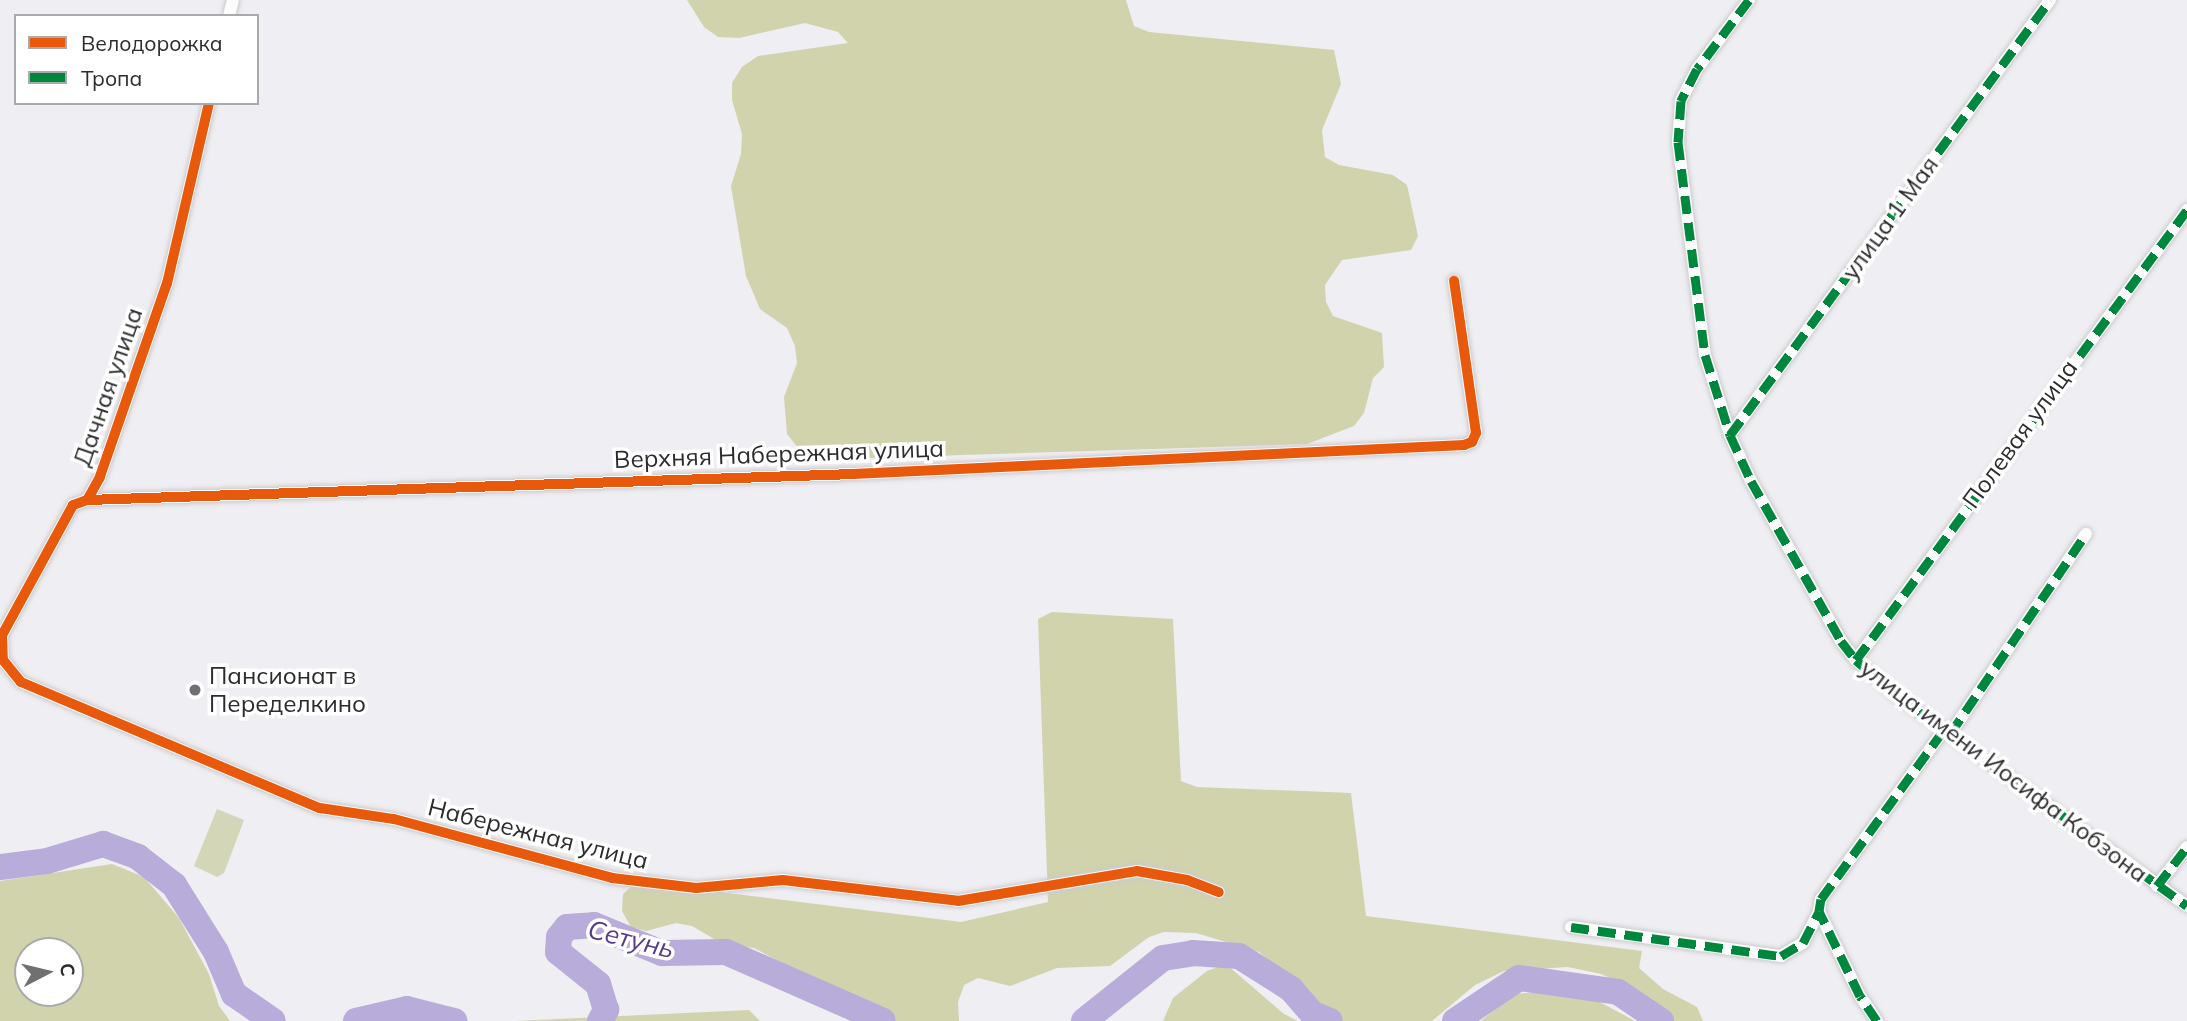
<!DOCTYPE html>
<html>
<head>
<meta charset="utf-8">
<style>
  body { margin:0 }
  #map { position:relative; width:2187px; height:1021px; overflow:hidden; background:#efeef2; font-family:Mulish,sans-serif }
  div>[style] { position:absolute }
  .green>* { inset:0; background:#d4d6b8 }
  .forest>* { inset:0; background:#d1d3ad }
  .river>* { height:26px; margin:-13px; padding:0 13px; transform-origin:13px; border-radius:13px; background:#b8acda }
  .roads { filter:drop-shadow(0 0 2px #cbcbcd) drop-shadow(0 0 2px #cbcbcd) }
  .street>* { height:12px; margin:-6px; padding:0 6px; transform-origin:6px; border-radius:6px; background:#fdfcfd }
  .quiet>* { height:9px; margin-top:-4.5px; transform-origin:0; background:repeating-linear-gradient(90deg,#00873e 0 18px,transparent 0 27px) }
  .cycleway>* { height:10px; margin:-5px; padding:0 5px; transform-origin:5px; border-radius:5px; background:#e8590c }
  .dots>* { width:19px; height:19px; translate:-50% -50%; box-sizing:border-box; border:4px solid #fff; border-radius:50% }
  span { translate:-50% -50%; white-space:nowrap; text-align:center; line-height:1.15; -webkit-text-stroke:7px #fff; paint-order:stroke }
  .street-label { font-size:24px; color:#2c2b2d }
  .poi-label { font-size:24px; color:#2c2b2d }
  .left { translate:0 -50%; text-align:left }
  .water-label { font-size:26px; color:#573c8a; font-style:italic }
  .legend { position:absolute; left:14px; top:14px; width:245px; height:91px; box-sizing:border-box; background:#fff; border:2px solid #abaaab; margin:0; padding:9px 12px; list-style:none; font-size:21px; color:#2c2b2d }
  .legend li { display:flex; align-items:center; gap:14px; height:35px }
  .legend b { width:35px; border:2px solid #abaaab }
  .north { position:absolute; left:14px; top:937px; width:70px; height:70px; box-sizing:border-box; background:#fff; border:2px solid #abaaab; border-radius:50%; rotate:83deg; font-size:19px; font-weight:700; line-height:28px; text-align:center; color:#2c2b2d }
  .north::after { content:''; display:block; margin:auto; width:24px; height:32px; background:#706f72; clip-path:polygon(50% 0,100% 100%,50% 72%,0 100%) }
</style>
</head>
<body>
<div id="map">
  <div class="green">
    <div style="clip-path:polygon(217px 809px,244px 820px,224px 873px,217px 877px,194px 866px)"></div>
  </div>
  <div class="forest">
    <div style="clip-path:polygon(687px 0,1126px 0,1134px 26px,1149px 32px,1334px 50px,1341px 84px,1322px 130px,1325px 157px,1339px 165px,1393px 175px,1407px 185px,1418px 236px,1411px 250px,1342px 260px,1325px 285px,1326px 302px,1333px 316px,1382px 333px,1384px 367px,1373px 378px,1364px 413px,1354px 426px,1307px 444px,872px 458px,816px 455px,799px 449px,787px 434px,784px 397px,797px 363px,795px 346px,787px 328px,760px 309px,746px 276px,731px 186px,741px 154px,742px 134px,732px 100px,732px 83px,742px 67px,758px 56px,848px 43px,838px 32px,805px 23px,739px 38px,718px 37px,704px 27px)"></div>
    <div style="clip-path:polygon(1052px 612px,1173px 619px,1181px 781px,1197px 787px,1351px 793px,1366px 916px,1642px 951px,1639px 968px,1663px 989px,1697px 1007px,1703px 1021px,1672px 1021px,1631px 988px,1601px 974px,1568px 967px,1504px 971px,1475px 985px,1432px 1021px,1339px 1021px,1259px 952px,1196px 933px,1164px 932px,1149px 937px,1110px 966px,1057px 968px,1010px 986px,978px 978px,964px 985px,958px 1002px,959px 1021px,892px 1021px,754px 948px,721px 943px,692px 926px,676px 923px,646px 931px,631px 927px,622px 911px,623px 894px,635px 883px,646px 883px,961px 922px,1048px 902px,1038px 619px)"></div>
    <div style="clip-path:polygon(evenodd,112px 864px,144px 877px,179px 918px,209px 974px,219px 1006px,230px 1021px,0 1021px,0 881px,112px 864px,28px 951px,70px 951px,70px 993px,28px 993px,28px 951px)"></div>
    <div style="clip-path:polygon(1226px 964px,1284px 1014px,1298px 1021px,1163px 1021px,1173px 998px,1207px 971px)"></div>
    <div style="clip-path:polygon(1558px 990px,1598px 1001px,1635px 1021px,1480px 1021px,1516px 994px)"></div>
    <div style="clip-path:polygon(749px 1010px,760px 1021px,515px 1021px)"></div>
  </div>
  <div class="river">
    <div style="left:0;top:867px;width:47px;rotate:-7.3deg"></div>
    <div style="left:47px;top:861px;width:59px;rotate:-16.9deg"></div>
    <div style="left:103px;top:844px;width:37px;rotate:20deg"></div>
    <div style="left:138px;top:857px;width:46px;rotate:37.9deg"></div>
    <div style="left:174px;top:885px;width:79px;rotate:57.9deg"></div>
    <div style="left:216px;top:952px;width:46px;rotate:66.8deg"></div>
    <div style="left:234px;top:994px;width:47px;rotate:34.7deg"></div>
    <div style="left:356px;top:1021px;width:52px;rotate:-13.2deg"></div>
    <div style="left:407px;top:1009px;width:49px;rotate:14.3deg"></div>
    <div style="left:600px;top:1021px;width:13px;rotate:-61deg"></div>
    <div style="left:606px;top:1010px;width:27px;rotate:-107deg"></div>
    <div style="left:598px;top:984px;width:51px;rotate:-141.3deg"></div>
    <div style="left:558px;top:952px;width:15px;rotate:-86deg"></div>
    <div style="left:559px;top:937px;width:13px;rotate:-51deg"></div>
    <div style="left:567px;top:927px;width:27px;rotate:-4deg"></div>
    <div style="left:594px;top:925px;width:74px;rotate:22.4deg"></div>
    <div style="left:662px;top:953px;width:64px;rotate:-0.9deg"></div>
    <div style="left:726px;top:952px;width:171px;rotate:23.7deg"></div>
    <div style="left:1084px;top:1021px;width:101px;rotate:-38.6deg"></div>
    <div style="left:1163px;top:958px;width:30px;rotate:-9deg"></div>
    <div style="left:1193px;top:953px;width:46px;rotate:3.7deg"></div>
    <div style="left:1239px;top:956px;width:62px;rotate:32.4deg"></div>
    <div style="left:1291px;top:989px;width:33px;rotate:49deg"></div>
    <div style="left:1313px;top:1014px;width:18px;rotate:22deg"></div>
    <div style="left:1455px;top:1021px;width:77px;rotate:-33.9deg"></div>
    <div style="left:1519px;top:978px;width:100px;rotate:8deg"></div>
    <div style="left:1618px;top:992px;width:52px;rotate:34deg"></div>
  </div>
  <div class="roads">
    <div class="street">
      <div style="left:1749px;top:0;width:86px;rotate:127deg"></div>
      <div style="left:1697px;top:69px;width:36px;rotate:117deg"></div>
      <div style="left:1681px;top:101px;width:41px;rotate:94.2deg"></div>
      <div style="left:1678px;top:142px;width:215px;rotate:82.8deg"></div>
      <div style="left:1705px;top:355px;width:84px;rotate:72.6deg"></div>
      <div style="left:1730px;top:435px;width:51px;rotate:65.5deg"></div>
      <div style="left:1751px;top:481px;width:184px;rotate:60.6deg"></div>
      <div style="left:1841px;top:641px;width:24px;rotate:52deg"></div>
      <div style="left:1856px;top:660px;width:55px;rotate:41.3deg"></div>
      <div style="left:1897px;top:696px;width:358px;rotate:35.9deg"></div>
      <div style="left:229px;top:16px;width:16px;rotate:-76deg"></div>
      <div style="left:209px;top:103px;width:185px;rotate:103.1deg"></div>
      <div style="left:167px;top:283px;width:205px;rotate:109.1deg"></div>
      <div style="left:100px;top:477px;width:26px;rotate:119deg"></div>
      <div style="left:87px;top:500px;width:15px;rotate:160deg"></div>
      <div style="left:73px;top:505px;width:148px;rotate:118.6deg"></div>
      <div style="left:2px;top:635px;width:25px;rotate:88deg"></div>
      <div style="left:3px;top:660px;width:28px;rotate:51deg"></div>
      <div style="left:21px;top:682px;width:324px;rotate:22.9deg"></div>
      <div style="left:320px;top:808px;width:75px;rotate:8.5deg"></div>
      <div style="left:394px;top:819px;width:226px;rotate:15.1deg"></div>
      <div style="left:612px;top:878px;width:85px;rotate:6.8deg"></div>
      <div style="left:696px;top:888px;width:87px;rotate:-5.3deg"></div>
      <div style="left:783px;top:880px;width:176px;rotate:6.8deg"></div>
      <div style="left:958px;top:901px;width:181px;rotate:-9.5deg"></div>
      <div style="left:1137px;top:871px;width:51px;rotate:10.2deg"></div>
      <div style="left:1187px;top:880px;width:34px;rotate:21deg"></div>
      <div style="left:1730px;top:435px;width:540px;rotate:-53.66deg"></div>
      <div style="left:87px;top:500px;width:766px;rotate:-1.94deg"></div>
      <div style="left:853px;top:474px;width:612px;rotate:-2.72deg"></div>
      <div style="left:1464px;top:445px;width:9px;rotate:-21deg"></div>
      <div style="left:1472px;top:442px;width:10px;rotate:-66deg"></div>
      <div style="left:1476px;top:433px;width:154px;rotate:-98.2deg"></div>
      <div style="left:1856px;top:660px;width:559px;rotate:-53.66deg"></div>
      <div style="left:1950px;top:734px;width:242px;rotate:-55.8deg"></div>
      <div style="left:2157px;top:886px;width:49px;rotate:-52.4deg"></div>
      <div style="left:1571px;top:927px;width:212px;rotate:7.9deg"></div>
      <div style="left:1781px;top:956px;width:26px;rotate:-31deg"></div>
      <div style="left:1803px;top:943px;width:36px;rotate:-63deg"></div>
      <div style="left:1877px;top:1021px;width:30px;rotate:-124deg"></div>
      <div style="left:1860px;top:996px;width:94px;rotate:-115.8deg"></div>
      <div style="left:1819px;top:911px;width:12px;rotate:-81deg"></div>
      <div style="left:1821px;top:899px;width:209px;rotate:-54deg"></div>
    </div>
  </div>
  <div class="quiet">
    <div style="left:1749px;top:0;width:86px;rotate:127deg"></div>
    <div style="left:1697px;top:69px;width:36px;rotate:117deg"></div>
    <div style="left:1681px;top:101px;width:41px;rotate:94.2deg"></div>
    <div style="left:1678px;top:142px;width:215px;rotate:82.8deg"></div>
    <div style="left:1705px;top:355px;width:84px;rotate:72.6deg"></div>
    <div style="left:1730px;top:435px;width:51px;rotate:65.5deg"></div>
    <div style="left:1751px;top:481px;width:184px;rotate:60.6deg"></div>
    <div style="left:1841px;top:641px;width:24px;rotate:52deg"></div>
    <div style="left:1856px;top:660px;width:55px;rotate:41.3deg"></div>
    <div style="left:1897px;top:696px;width:358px;rotate:35.9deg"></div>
    <div style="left:1730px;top:435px;width:540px;rotate:-53.66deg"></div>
    <div style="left:1856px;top:660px;width:559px;rotate:-53.66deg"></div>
    <div style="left:1950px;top:734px;width:242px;rotate:-55.8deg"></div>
    <div style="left:2157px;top:886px;width:49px;rotate:-52.4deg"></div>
    <div style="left:1571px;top:927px;width:212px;rotate:7.9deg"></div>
    <div style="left:1781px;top:956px;width:26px;rotate:-31deg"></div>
    <div style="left:1803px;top:943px;width:36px;rotate:-63deg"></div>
    <div style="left:1877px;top:1021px;width:30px;rotate:-124deg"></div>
    <div style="left:1860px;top:996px;width:94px;rotate:-115.8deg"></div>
    <div style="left:1819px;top:911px;width:12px;rotate:-81deg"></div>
    <div style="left:1821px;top:899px;width:209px;rotate:-54deg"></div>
  </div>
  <div class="cycleway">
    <div style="left:209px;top:103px;width:185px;rotate:103.1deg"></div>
    <div style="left:167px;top:283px;width:205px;rotate:109.1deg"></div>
    <div style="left:100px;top:477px;width:26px;rotate:119deg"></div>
    <div style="left:87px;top:500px;width:15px;rotate:160deg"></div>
    <div style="left:73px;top:505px;width:148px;rotate:118.6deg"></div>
    <div style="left:2px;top:635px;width:25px;rotate:88deg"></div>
    <div style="left:3px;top:660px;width:28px;rotate:51deg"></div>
    <div style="left:21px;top:682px;width:324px;rotate:22.9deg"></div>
    <div style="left:320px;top:808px;width:75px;rotate:8.5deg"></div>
    <div style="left:394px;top:819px;width:226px;rotate:15.1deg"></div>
    <div style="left:612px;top:878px;width:85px;rotate:6.8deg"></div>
    <div style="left:696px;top:888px;width:87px;rotate:-5.3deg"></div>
    <div style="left:783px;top:880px;width:176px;rotate:6.8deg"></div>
    <div style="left:958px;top:901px;width:181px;rotate:-9.5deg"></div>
    <div style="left:1137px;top:871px;width:51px;rotate:10.2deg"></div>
    <div style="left:1187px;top:880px;width:34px;rotate:21deg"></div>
    <div style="left:87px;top:500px;width:766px;rotate:-1.94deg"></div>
    <div style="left:853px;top:474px;width:612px;rotate:-2.72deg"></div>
    <div style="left:1464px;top:445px;width:9px;rotate:-21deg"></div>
    <div style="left:1472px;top:442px;width:10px;rotate:-66deg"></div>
    <div style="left:1476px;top:433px;width:154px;rotate:-98.2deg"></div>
  </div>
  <div class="dots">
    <div style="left:195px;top:690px;background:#706f72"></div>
  </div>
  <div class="street-label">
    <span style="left:1890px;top:218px;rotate:-54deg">улица 1 Мая</span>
    <span style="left:108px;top:387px;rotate:-71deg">Дачная улица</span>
    <span style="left:2020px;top:434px;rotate:-54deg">Полевая улица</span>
    <span style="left:779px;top:454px;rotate:-2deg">Верхняя Набережная улица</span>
    <span style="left:2004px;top:771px;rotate:37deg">улица имени Иосифа Кобзона</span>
    <span style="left:538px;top:834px;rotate:14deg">Набережная улица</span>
  </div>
  <div class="poi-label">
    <span class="left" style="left:209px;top:690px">Пансионат в<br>Переделкино</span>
  </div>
  <div class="water-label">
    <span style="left:631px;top:939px;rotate:14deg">Сетунь</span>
  </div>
  <ul class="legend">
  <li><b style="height:9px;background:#e8590c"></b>Велодорожка</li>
  <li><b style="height:9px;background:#00873e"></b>Тропа</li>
  </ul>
  <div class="north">С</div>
</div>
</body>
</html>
